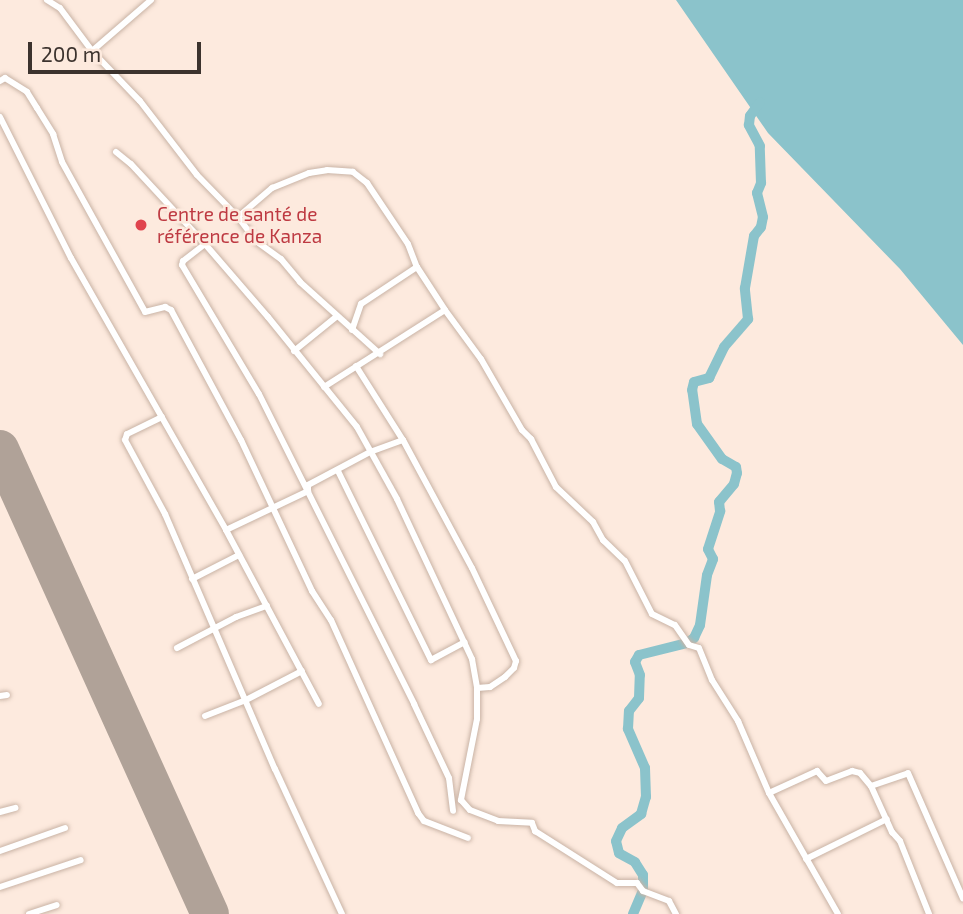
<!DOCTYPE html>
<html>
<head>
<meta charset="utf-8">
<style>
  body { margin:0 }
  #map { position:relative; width:963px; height:914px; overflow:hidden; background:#fdeade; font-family:"Exo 2",sans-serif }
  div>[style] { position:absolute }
  .water>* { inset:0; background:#8bc3cb }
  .river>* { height:10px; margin:-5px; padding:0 5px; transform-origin:5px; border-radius:5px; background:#8bc3cb }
  .runway>* { height:38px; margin:-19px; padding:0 19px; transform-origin:19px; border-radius:19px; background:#b0a298 }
  .roads { filter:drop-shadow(0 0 2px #c9b3a5) drop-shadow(0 0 2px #c9b3a5) }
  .minor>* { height:6px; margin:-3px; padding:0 3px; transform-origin:3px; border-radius:3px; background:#fff }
  .dots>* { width:19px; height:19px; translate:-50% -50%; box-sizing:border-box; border:4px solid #fdeade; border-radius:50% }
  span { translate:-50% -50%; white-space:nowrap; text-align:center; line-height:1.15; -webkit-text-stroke:5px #fdeade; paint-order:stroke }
  .health-label { font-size:19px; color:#be3a42 }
  .left { translate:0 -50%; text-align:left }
  .scale { position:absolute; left:28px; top:42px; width:173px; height:32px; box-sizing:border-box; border:4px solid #3c332e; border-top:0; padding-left:9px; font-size:21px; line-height:24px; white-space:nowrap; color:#3c332e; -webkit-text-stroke:5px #fdeade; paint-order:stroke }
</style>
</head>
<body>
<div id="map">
  <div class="water">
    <div style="clip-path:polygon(676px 0,963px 0,963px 345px,900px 269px,768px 133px)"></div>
  </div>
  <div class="river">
    <div style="left:633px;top:914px;width:25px;rotate:-67deg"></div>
    <div style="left:643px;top:891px;width:16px;rotate:-90deg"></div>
    <div style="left:643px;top:875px;width:15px;rotate:-122deg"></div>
    <div style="left:635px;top:862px;width:18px;rotate:-151deg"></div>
    <div style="left:619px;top:853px;width:12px;rotate:-104deg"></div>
    <div style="left:616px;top:841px;width:14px;rotate:-65deg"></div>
    <div style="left:622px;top:828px;width:24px;rotate:-36deg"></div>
    <div style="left:641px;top:814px;width:18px;rotate:-74deg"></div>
    <div style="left:646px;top:797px;width:29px;rotate:-92deg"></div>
    <div style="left:645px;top:768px;width:43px;rotate:-113.6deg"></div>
    <div style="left:628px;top:729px;width:18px;rotate:-87deg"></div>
    <div style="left:629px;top:711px;width:16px;rotate:-52deg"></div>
    <div style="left:639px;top:698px;width:23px;rotate:-88deg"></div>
    <div style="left:640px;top:675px;width:14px;rotate:-111deg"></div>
    <div style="left:635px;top:662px;width:8px;rotate:-60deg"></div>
    <div style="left:639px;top:655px;width:49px;rotate:-14deg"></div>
    <div style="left:687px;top:643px;width:9px;rotate:-36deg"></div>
    <div style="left:694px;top:638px;width:14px;rotate:-65deg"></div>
    <div style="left:700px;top:625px;width:50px;rotate:-82deg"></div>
    <div style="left:707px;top:575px;width:17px;rotate:-69deg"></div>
    <div style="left:713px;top:559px;width:11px;rotate:-117deg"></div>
    <div style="left:708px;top:549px;width:40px;rotate:-72deg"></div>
    <div style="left:720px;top:511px;width:9px;rotate:-96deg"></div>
    <div style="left:719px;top:502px;width:23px;rotate:-50deg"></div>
    <div style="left:734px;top:484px;width:11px;rotate:-75deg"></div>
    <div style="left:737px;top:473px;width:6px;rotate:-99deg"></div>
    <div style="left:736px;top:467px;width:16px;rotate:-150deg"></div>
    <div style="left:722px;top:459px;width:43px;rotate:-125.5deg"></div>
    <div style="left:697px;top:424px;width:34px;rotate:-98deg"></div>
    <div style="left:692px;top:390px;width:8px;rotate:-76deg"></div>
    <div style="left:694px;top:382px;width:16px;rotate:-15deg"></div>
    <div style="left:709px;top:378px;width:34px;rotate:-64deg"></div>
    <div style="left:724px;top:347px;width:37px;rotate:-49deg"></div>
    <div style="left:748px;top:319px;width:31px;rotate:-96deg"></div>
    <div style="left:745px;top:288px;width:53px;rotate:-80.2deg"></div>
    <div style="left:754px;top:236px;width:11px;rotate:-52deg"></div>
    <div style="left:761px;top:227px;width:10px;rotate:-79deg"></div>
    <div style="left:763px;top:217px;width:25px;rotate:-104deg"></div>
    <div style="left:757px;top:193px;width:11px;rotate:-68deg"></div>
    <div style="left:761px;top:183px;width:37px;rotate:-92deg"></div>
    <div style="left:760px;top:146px;width:24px;rotate:-118deg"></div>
    <div style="left:749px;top:125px;width:9px;rotate:-84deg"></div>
    <div style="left:750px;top:116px;width:17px;rotate:-54deg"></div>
  </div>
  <div class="runway">
    <div style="left:0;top:449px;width:510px;rotate:65.7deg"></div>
  </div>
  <div class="roads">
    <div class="minor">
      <div style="left:47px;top:0;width:15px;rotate:32deg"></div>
      <div style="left:60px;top:8px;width:54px;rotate:53.3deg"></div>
      <div style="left:92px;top:51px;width:69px;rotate:46.2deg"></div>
      <div style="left:140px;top:101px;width:93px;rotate:52.4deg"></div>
      <div style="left:197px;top:175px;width:59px;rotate:45.7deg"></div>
      <div style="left:238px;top:217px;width:30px;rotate:53deg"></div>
      <div style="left:256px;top:241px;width:31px;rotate:36deg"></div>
      <div style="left:281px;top:259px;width:30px;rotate:50deg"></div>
      <div style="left:300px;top:282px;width:108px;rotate:42deg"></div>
      <div style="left:92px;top:51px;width:78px;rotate:-40.8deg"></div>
      <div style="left:0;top:81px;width:6px;rotate:-31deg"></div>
      <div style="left:5px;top:78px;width:26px;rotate:32deg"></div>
      <div style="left:27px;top:92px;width:19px;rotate:58deg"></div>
      <div style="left:37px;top:108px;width:31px;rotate:58deg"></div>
      <div style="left:53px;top:134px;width:29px;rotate:72deg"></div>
      <div style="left:62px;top:162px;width:171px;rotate:61deg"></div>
      <div style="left:145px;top:312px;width:21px;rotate:-14deg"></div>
      <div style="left:165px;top:307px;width:7px;rotate:27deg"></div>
      <div style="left:171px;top:310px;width:148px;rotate:61.7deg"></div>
      <div style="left:241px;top:440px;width:167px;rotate:64.8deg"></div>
      <div style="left:312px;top:591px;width:35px;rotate:57deg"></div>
      <div style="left:331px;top:620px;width:212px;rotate:65.7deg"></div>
      <div style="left:418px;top:813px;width:10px;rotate:53deg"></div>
      <div style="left:424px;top:821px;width:47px;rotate:21.1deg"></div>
      <div style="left:0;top:117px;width:158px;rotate:63.3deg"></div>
      <div style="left:71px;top:258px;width:313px;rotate:60.3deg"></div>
      <div style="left:226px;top:530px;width:197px;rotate:61.9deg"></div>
      <div style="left:116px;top:152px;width:19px;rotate:39deg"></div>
      <div style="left:131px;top:164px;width:109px;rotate:47.2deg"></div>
      <div style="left:205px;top:244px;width:96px;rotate:49.2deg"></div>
      <div style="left:268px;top:317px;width:141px;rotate:51deg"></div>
      <div style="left:357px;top:427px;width:82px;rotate:60.9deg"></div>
      <div style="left:397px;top:499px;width:177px;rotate:64.9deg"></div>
      <div style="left:472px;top:659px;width:29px;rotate:80deg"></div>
      <div style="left:477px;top:688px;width:31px;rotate:90deg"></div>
      <div style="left:477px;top:719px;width:83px;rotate:101.2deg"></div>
      <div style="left:461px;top:800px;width:13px;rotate:48deg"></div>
      <div style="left:470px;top:810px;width:30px;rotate:21deg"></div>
      <div style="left:498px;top:821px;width:34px;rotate:3deg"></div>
      <div style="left:532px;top:823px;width:9px;rotate:69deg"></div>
      <div style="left:535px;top:831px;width:97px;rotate:32.4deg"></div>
      <div style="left:617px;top:883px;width:20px"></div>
      <div style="left:637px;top:883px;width:10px;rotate:53deg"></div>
      <div style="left:643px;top:891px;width:28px;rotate:21deg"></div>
      <div style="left:669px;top:901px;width:15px;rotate:62deg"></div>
      <div style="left:238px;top:217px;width:45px;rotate:-40.5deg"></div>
      <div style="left:272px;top:188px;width:40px;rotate:-22deg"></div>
      <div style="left:309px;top:173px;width:18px;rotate:-9deg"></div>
      <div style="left:327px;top:170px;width:26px;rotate:4deg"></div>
      <div style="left:353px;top:172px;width:18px;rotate:38deg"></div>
      <div style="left:367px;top:183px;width:73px;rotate:56.1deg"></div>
      <div style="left:408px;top:244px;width:25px;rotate:69deg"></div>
      <div style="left:417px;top:267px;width:51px;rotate:56.9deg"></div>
      <div style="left:445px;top:310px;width:61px;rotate:53.7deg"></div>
      <div style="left:481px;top:359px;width:82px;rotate:60deg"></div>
      <div style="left:522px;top:430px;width:13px;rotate:45deg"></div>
      <div style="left:531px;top:439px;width:54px;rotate:62.5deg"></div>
      <div style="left:556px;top:487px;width:51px;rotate:43.4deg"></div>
      <div style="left:593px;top:522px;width:21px;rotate:61deg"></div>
      <div style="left:603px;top:540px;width:30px;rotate:44deg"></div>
      <div style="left:625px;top:561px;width:59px;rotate:63deg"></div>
      <div style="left:652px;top:614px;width:25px;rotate:26deg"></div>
      <div style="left:675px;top:625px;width:24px;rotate:55deg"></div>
      <div style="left:689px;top:645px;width:10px;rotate:17deg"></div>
      <div style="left:699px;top:648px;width:35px;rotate:68deg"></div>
      <div style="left:712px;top:680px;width:49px;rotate:57.6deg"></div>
      <div style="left:738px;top:721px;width:78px;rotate:66.7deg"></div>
      <div style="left:769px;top:793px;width:139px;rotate:60.3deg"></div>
      <div style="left:205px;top:244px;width:28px;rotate:142deg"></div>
      <div style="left:183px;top:261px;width:4px;rotate:104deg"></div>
      <div style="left:182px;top:265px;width:150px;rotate:59.2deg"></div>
      <div style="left:259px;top:394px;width:347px;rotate:63.4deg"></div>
      <div style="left:414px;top:704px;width:82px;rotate:64.7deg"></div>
      <div style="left:449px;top:778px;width:33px;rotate:83deg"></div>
      <div style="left:352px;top:330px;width:28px;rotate:-71deg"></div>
      <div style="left:361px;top:304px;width:67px;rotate:-33.5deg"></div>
      <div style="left:294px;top:351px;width:55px;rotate:-39.1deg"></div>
      <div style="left:356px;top:366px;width:88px;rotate:57.6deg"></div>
      <div style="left:403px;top:440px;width:145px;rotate:61.7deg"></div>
      <div style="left:472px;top:568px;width:103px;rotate:64.7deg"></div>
      <div style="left:516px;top:661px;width:7px;rotate:106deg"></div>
      <div style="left:514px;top:668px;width:13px;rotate:135deg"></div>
      <div style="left:505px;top:677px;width:18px;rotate:146deg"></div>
      <div style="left:490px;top:687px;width:13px;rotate:176deg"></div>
      <div style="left:324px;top:387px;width:143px;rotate:-32.5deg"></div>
      <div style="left:162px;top:417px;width:39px;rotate:154deg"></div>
      <div style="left:127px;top:434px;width:6px;rotate:108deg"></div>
      <div style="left:125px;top:440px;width:84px;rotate:61.6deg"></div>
      <div style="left:165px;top:514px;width:278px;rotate:66.7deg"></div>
      <div style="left:275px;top:769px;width:160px;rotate:65.2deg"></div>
      <div style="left:338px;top:471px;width:211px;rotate:63.8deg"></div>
      <div style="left:431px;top:660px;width:38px;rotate:-28deg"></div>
      <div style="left:226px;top:530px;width:91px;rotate:-25.4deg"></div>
      <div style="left:308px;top:491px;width:6px;rotate:-90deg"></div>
      <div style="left:308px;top:485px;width:70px;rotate:-28deg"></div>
      <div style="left:370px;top:452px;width:35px;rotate:-20deg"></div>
      <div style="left:192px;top:579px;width:53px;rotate:-27.1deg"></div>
      <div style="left:177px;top:648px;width:67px;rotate:-27.7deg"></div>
      <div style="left:236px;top:617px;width:33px;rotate:-20deg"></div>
      <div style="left:0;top:696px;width:7px;rotate:-8deg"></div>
      <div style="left:205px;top:716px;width:44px;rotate:-21.3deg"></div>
      <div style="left:246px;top:700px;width:63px;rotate:-27.4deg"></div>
      <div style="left:871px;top:786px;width:39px;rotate:-19deg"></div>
      <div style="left:908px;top:773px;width:137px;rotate:66.3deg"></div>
      <div style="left:769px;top:793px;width:53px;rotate:-24.6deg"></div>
      <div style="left:817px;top:771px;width:13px;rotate:48deg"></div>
      <div style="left:826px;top:781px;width:28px;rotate:-21deg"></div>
      <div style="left:852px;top:771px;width:8px;rotate:14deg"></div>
      <div style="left:860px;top:773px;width:17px;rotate:50deg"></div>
      <div style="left:871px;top:786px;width:51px;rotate:65.5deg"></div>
      <div style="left:892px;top:832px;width:12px;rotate:48deg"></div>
      <div style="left:900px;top:841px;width:79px;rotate:68.3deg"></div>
      <div style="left:0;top:812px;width:16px;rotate:-15deg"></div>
      <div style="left:0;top:851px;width:69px;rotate:-19.5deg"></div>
      <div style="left:806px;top:859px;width:90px;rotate:-26.3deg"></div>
      <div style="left:0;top:887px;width:85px;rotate:-18.4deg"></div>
      <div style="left:29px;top:914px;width:29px;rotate:-18deg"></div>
    </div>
  </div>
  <div class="dots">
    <div style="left:141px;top:225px;background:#e0444e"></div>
  </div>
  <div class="health-label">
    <span class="left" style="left:157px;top:225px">Centre de santé de<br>référence de Kanza</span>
  </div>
  <div class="scale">200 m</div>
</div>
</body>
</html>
